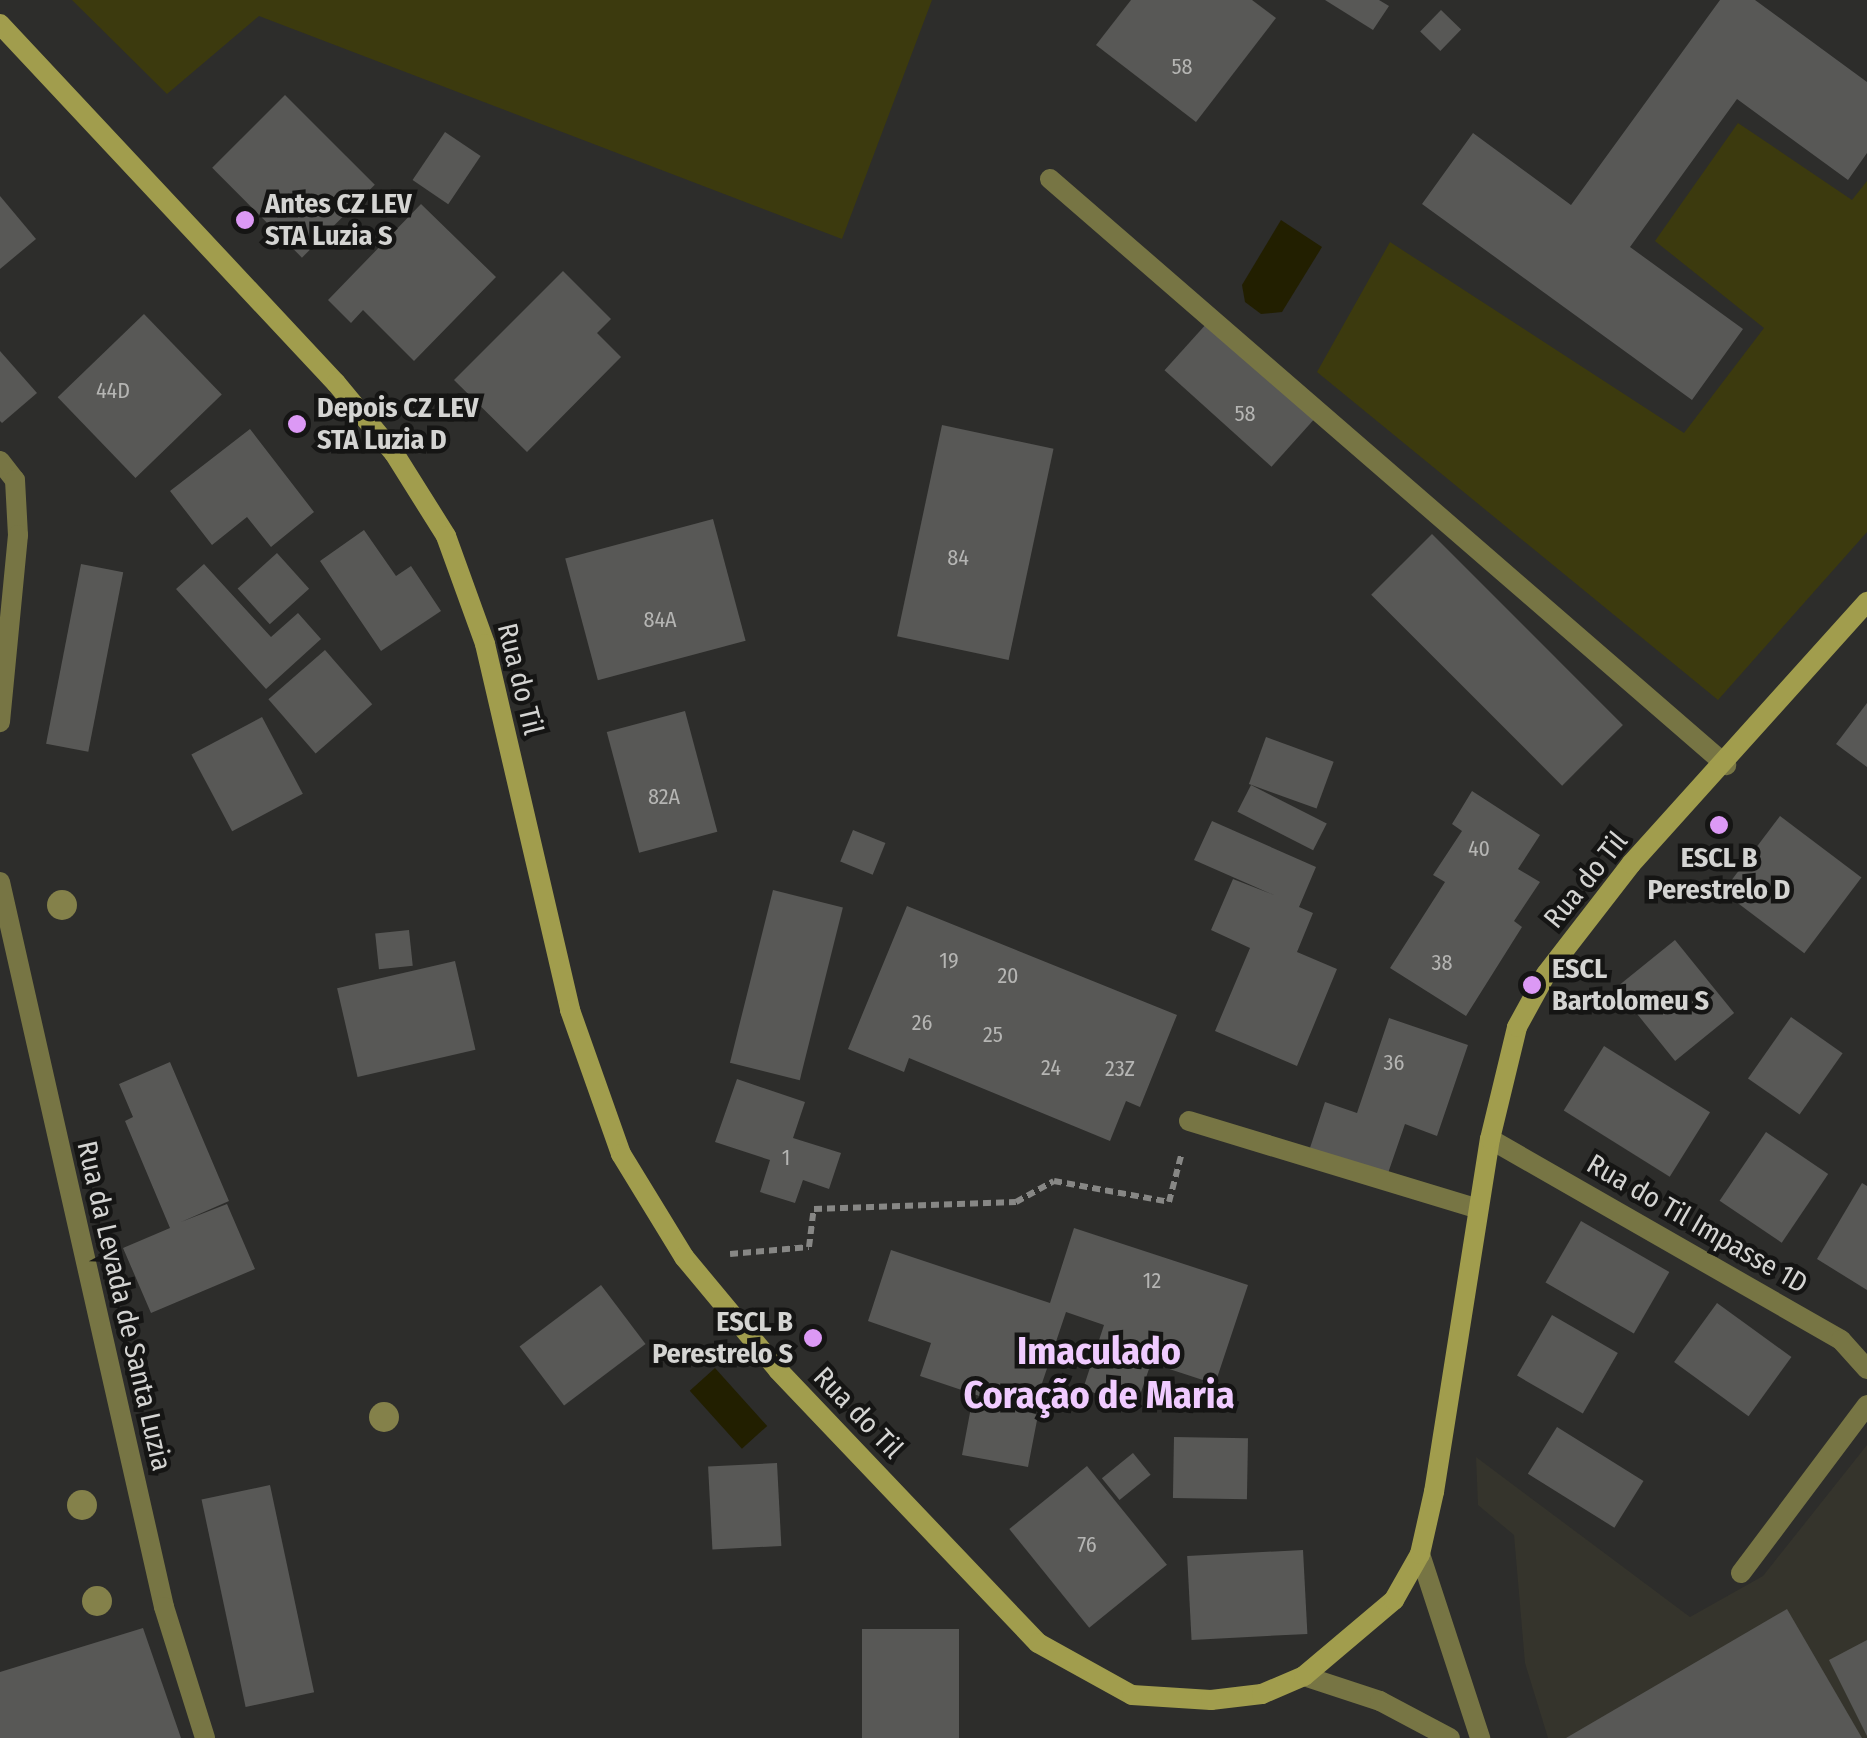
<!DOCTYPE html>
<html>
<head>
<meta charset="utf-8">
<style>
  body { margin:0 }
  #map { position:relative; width:1867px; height:1738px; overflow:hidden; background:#2d2d2b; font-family:"Fira Sans Condensed",sans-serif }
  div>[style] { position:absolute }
  .built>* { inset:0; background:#35342c }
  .green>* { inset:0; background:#3c3a0e }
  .water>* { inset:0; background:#221f00; transform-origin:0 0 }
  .building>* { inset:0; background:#585856; transform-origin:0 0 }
  .path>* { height:6px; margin-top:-3px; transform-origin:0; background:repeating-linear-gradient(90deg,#878785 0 8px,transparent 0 13px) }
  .service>* { height:20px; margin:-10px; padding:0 10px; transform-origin:10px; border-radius:10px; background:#777544 }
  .minor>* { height:20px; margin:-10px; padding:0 10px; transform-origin:10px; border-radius:10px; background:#777544 }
  .secondary>* { height:20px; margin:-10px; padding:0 10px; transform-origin:10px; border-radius:10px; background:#a19d4d }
  .trees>* { width:30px; height:30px; margin:-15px; border-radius:50%; background:#84814a }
  .dots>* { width:28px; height:28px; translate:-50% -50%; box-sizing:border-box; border:5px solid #151514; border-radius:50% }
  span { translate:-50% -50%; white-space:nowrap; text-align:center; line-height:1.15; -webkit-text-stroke:9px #151514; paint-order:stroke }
  .number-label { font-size:22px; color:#b5b5b3 }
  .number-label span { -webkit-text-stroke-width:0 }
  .poi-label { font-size:28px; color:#d4d4d2; font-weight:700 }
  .left { translate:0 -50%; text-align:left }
  .right { translate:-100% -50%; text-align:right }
  .street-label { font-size:28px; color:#d4d4d2 }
  .district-label { font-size:38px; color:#f0cbff; font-weight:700 }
</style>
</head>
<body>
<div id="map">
  <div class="built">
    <div style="clip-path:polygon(1867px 1445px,1867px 1738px,1548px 1738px,1525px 1663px,1514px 1535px,1478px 1505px,1476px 1457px,1690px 1617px,1763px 1576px)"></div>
  </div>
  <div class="green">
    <div style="clip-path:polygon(72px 0,932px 0,842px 239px,259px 16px,167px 94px)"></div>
    <div style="clip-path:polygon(1738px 123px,1852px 200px,1867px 181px,1867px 532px,1718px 700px,1317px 372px,1390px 242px,1684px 433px,1764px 328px,1655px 241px)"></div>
  </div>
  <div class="water">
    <div style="clip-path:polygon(1281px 220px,1322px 247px,1282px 312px,1261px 314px,1245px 302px,1242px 285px)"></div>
    <div style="left:715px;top:1368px;width:78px;height:34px;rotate:48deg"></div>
  </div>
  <div class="building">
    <div style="clip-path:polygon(1131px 0,1252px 0,1276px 18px,1196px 122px,1096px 45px)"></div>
    <div style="clip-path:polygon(1325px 0,1379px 0,1389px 6px,1373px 30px)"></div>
    <div style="clip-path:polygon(1720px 0,1755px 0,1867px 82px,1867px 153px,1848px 180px,1737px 99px,1630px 247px,1743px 329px,1692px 400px,1422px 204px,1473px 133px,1571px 205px)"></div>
    <div style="left:1441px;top:10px;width:28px;height:30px;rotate:44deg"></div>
    <div style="left:285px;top:95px;width:127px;height:103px;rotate:45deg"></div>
    <div style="left:445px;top:132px;width:43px;height:58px;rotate:34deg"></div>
    <div style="clip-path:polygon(0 196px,36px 239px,0 269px)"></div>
    <div style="clip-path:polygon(421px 204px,496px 277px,414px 361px,363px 310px,351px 323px,328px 300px)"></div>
    <div style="clip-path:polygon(563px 271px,611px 319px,597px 333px,621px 357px,527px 452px,454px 380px)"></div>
    <div style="left:144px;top:314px;width:112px;height:120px;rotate:46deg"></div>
    <div style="left:1208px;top:322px;width:144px;height:65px;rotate:42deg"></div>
    <div style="clip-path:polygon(0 351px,37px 393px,2px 423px,0 421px)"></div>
    <div style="left:942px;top:425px;width:114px;height:216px;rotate:12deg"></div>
    <div style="clip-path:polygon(250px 429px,314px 512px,271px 547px,247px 517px,212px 545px,170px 491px)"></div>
    <div style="left:713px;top:519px;width:126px;height:153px;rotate:75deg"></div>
    <div style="clip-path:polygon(364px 530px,396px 576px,411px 566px,441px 611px,381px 651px,320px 561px)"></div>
    <div style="left:1432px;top:534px;width:270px;height:86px;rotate:45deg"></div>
    <div style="left:277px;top:553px;width:48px;height:53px;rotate:48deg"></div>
    <div style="left:81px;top:564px;width:43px;height:183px;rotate:11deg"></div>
    <div style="clip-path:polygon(204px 564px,271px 637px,298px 613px,321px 639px,266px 689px,176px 589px)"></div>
    <div style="left:325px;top:650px;width:72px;height:75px;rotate:49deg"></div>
    <div style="clip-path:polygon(1867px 703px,1867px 767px,1836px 744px)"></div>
    <div style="left:685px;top:711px;width:125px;height:81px;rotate:75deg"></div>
    <div style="left:262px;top:717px;width:87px;height:80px;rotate:62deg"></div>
    <div style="left:1266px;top:737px;width:72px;height:50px;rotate:20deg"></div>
    <div style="left:1251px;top:785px;width:85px;height:30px;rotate:27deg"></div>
    <div style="clip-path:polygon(1472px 791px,1540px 835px,1518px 869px,1540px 882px,1514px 921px,1522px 927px,1466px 1016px,1390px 968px,1445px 882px,1433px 875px,1462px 831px,1452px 824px)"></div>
    <div style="left:1780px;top:816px;width:102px;height:95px;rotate:37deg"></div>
    <div style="clip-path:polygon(1212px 821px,1316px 867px,1299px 907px,1313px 913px,1297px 952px,1337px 969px,1297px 1066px,1215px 1031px,1250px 948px,1211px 930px,1233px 879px,1274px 895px,1194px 860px)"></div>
    <div style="left:853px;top:830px;width:35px;height:34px;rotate:22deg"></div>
    <div style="left:773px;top:890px;width:72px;height:178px;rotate:14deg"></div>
    <div style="clip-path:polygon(907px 906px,1177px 1015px,1140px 1107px,1126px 1101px,1110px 1141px,909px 1058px,904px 1072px,848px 1049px)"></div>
    <div style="left:409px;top:930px;width:36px;height:34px;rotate:84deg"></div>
    <div style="left:1675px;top:940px;width:94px;height:76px;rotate:51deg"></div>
    <div style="left:455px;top:961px;width:91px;height:121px;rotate:77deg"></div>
    <div style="left:1791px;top:1017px;width:63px;height:75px;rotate:35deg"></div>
    <div style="clip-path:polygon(1389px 1018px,1468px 1045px,1437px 1136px,1405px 1124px,1386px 1179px,1308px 1154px,1325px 1102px,1357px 1113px)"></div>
    <div style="left:1604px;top:1046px;width:125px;height:76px;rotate:32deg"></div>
    <div style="clip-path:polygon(170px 1062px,229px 1201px,181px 1222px,227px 1204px,255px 1269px,151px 1313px,123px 1248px,170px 1228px,125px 1121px,133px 1117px,119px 1084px)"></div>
    <div style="clip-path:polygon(737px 1079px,805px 1102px,793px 1138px,841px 1153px,829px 1189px,803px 1180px,795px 1203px,760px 1192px,770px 1160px,715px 1142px)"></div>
    <div style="left:1766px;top:1132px;width:75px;height:83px;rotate:34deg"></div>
    <div style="clip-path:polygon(1862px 1183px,1867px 1186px,1867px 1290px,1817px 1259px)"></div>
    <div style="left:1581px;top:1221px;width:102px;height:71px;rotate:30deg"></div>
    <div style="clip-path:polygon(1074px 1228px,1248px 1285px,1215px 1384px,1151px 1363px,1136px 1407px,1083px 1389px,1104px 1325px,1066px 1312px,1032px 1413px,1038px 1415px,1028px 1467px,962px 1455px,972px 1402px,1030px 1413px,920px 1376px,931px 1343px,868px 1321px,891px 1250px,1050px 1303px)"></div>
    <div style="left:601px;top:1285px;width:74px;height:102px;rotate:53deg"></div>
    <div style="left:1717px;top:1303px;width:92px;height:73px;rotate:36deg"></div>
    <div style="left:1552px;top:1315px;width:76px;height:70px;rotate:30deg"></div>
    <div style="left:1557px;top:1427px;width:102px;height:55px;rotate:32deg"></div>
    <div style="left:1174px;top:1437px;width:74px;height:61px;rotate:1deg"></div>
    <div style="left:1133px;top:1453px;width:28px;height:40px;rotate:51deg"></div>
    <div style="left:777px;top:1463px;width:83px;height:69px;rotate:87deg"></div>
    <div style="left:1087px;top:1466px;width:127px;height:100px;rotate:51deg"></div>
    <div style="left:270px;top:1485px;width:212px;height:70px;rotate:78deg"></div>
    <div style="left:1303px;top:1550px;width:84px;height:116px;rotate:87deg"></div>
    <div style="clip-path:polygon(1787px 1609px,1862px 1738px,1566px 1738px)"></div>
    <div style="clip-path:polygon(143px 1628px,181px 1738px,0 1738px,0 1672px)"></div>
    <div style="left:959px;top:1629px;width:109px;height:97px;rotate:90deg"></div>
    <div style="clip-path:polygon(1867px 1640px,1867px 1736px,1829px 1660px)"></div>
  </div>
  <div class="path">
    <div style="left:730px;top:1254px;width:79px;rotate:-5.1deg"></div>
    <div style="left:809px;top:1247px;width:38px;rotate:-83deg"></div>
    <div style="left:814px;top:1209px;width:202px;rotate:-2deg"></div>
    <div style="left:1016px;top:1202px;width:43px;rotate:-28.9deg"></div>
    <div style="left:1054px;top:1181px;width:117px;rotate:10.3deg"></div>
    <div style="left:1169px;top:1202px;width:48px;rotate:-75.4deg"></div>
  </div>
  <div class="service">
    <div style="left:1050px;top:179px;width:895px;rotate:40.92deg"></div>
    <div style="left:1189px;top:1121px;width:302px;rotate:16.9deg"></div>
    <div style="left:1490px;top:1139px;width:404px;rotate:29.8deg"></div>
    <div style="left:1841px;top:1340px;width:39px;rotate:48deg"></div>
    <div style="left:1741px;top:1573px;width:210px;rotate:-53.1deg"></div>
  </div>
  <div class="minor">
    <div style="left:0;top:461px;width:24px;rotate:52deg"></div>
    <div style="left:15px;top:480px;width:55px;rotate:86.9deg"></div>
    <div style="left:18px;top:535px;width:188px;rotate:95.5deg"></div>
    <div style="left:0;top:882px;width:743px;rotate:77.25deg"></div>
    <div style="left:164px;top:1607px;width:137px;rotate:72.6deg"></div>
    <div style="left:1420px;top:1554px;width:194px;rotate:71.9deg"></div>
    <div style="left:1304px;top:1676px;width:80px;rotate:18.2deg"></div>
    <div style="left:1380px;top:1701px;width:79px;rotate:27.9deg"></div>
  </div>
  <div class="secondary">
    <div style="left:0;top:24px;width:492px;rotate:46.9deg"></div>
    <div style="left:336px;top:383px;width:91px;rotate:50.4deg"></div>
    <div style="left:394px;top:453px;width:98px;rotate:57.9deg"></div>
    <div style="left:446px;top:536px;width:115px;rotate:70.1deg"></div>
    <div style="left:485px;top:644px;width:376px;rotate:76.9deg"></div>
    <div style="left:570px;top:1010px;width:153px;rotate:70.5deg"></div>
    <div style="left:621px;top:1154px;width:121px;rotate:58.5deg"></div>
    <div style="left:684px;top:1257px;width:147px;rotate:50.2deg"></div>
    <div style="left:778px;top:1370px;width:377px;rotate:46.4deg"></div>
    <div style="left:1038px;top:1643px;width:107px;rotate:29deg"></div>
    <div style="left:1132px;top:1695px;width:79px;rotate:3.6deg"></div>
    <div style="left:1211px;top:1700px;width:51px;rotate:-6.7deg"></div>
    <div style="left:1262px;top:1694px;width:46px;rotate:-23.2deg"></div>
    <div style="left:1304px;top:1676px;width:118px;rotate:-40.2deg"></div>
    <div style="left:1394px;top:1600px;width:53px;rotate:-60.5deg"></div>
    <div style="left:1420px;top:1554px;width:64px;rotate:-77.3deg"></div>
    <div style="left:1434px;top:1492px;width:357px;rotate:-81deg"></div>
    <div style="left:1490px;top:1139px;width:115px;rotate:-76.4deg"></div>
    <div style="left:1517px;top:1027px;width:60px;rotate:-61.3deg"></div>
    <div style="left:1546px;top:974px;width:139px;rotate:-52.3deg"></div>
    <div style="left:1631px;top:864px;width:353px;rotate:-48deg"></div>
  </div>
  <div class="trees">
    <div style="left:62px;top:905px"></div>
    <div style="left:384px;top:1417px"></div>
    <div style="left:82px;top:1505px"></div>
    <div style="left:97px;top:1601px"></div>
  </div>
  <div class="dots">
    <div style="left:245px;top:220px;background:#dc99f5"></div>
    <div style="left:297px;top:424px;background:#dc99f5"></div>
    <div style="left:1719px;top:825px;background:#dc99f5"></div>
    <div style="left:1532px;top:985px;background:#dc99f5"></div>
    <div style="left:813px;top:1338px;background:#dc99f5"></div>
  </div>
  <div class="number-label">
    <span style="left:1182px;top:67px">58</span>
    <span style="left:113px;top:391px">44D</span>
    <span style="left:1245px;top:414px">58</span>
    <span style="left:958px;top:558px">84</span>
    <span style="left:660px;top:620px">84A</span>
    <span style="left:664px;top:797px">82A</span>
    <span style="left:1479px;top:849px">40</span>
    <span style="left:949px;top:961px">19</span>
    <span style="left:1442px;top:963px">38</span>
    <span style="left:1008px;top:976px">20</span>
    <span style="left:922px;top:1023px">26</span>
    <span style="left:993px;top:1035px">25</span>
    <span style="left:1394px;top:1063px">36</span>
    <span style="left:1051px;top:1068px">24</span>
    <span style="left:1120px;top:1069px">23Z</span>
    <span style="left:786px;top:1158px">1</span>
    <span style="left:1152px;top:1281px">12</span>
    <span style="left:1087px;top:1545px">76</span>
  </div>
  <div class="poi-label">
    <span class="left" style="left:265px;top:220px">Antes CZ LEV<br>STA Luzia S</span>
    <span class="left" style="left:317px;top:424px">Depois CZ LEV<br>STA Luzia D</span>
    <span style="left:1719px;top:874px">ESCL B<br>Perestrelo D</span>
    <span class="left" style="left:1552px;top:985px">ESCL<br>Bartolomeu S</span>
    <span class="right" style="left:793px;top:1338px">ESCL B<br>Perestrelo S</span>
  </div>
  <div class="street-label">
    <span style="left:520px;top:679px;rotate:76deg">Rua do Til</span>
    <span style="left:1586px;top:880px;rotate:-51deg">Rua do Til</span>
    <span style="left:1697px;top:1224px;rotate:30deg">Rua do Til Impasse 1D</span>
    <span style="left:124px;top:1306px;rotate:77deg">Rua da Levada de Santa Luzia</span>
    <span style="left:858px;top:1413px;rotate:46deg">Rua do Til</span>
  </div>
  <div class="district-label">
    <span style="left:1099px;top:1374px">Imaculado<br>Coração de Maria</span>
  </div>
</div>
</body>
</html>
